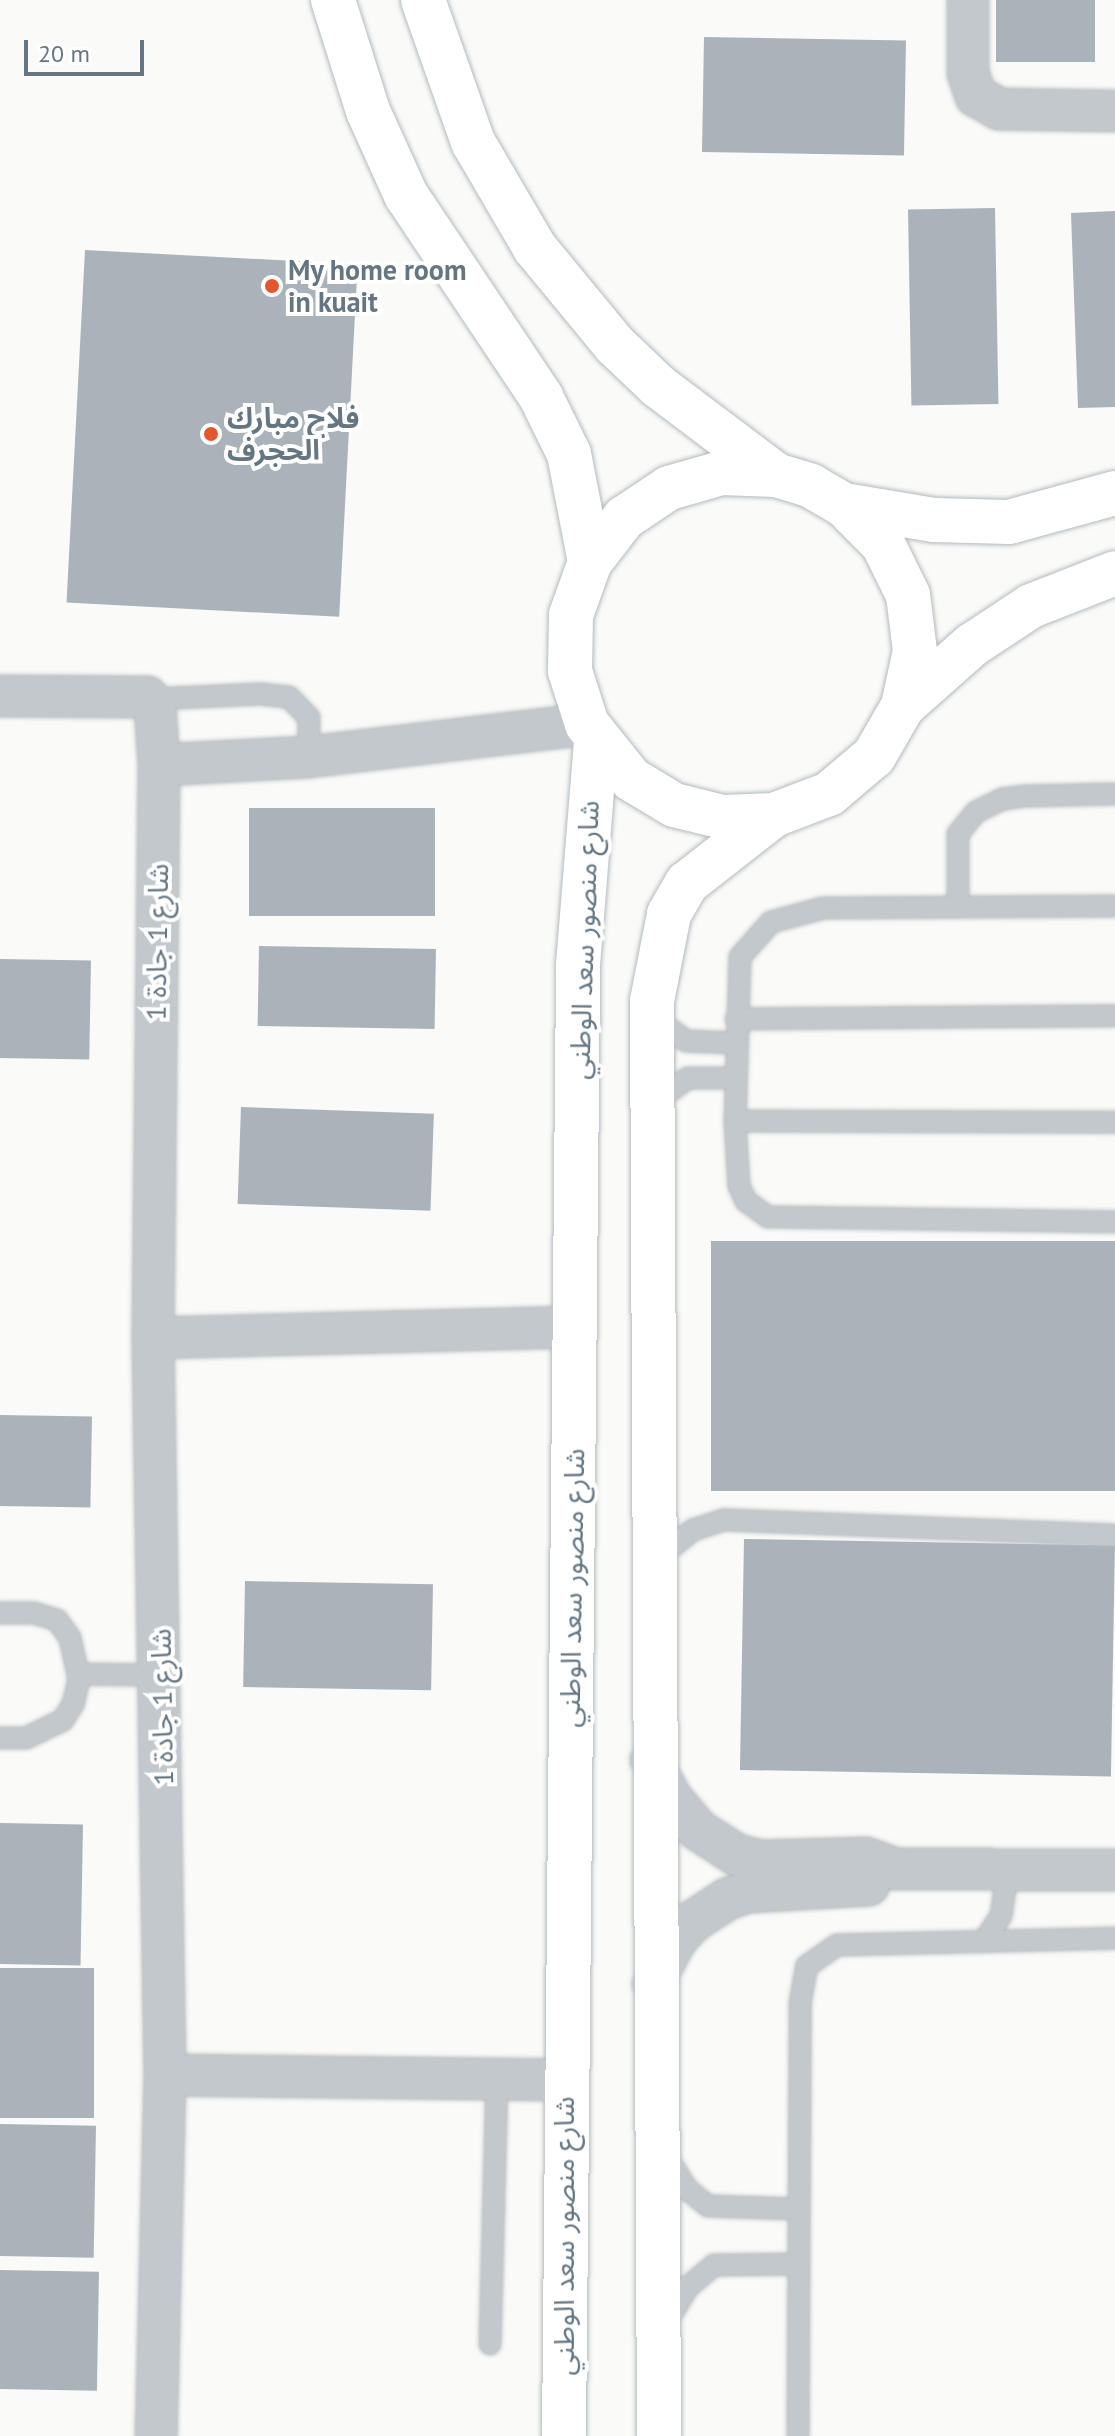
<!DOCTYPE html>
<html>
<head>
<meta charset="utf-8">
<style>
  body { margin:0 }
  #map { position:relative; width:1115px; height:2436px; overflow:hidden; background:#fafaf8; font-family:"PT Sans","Noto Sans Arabic",sans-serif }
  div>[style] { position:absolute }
  .building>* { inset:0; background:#aab3b9; transform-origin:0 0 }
  .roads { filter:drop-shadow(0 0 2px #b3babf) drop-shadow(0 0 2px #b3babf) }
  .lane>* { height:20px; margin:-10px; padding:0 10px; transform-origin:10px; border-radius:10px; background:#c3c8cc }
  .street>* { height:40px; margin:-20px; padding:0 20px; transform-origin:20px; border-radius:20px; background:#c3c8cc }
  .secondary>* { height:44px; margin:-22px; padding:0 22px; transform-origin:22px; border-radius:22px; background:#fff }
  .dots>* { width:22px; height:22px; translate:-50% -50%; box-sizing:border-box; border:4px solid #fff; border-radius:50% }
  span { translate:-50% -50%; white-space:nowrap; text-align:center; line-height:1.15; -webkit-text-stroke:8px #fff; paint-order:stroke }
  .poi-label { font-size:28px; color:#657683; font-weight:700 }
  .left { translate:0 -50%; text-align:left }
  .street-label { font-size:28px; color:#657683 }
  .scale { position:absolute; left:24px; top:40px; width:120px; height:36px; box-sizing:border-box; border:4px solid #657683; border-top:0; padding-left:10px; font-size:24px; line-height:28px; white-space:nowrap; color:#657683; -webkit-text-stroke:6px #fff; paint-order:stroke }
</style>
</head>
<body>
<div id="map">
  <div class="building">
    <div style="left:996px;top:0;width:99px;height:62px"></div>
    <div style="left:704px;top:37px;width:202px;height:115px;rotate:1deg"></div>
    <div style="left:995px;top:208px;width:196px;height:87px;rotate:89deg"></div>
    <div style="clip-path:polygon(1115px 211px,1115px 407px,1078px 408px,1071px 213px)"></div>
    <div style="left:85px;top:250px;width:273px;height:353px;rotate:3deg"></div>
    <div style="left:249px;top:808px;width:186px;height:108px"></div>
    <div style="left:259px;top:946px;width:177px;height:80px;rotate:1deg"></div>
    <div style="left:0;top:959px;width:91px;height:99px;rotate:1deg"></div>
    <div style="left:241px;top:1107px;width:193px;height:97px;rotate:2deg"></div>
    <div style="left:711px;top:1241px;width:404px;height:250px"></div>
    <div style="left:0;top:1415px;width:92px;height:91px;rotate:1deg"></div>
    <div style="left:744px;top:1539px;width:371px;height:231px;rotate:1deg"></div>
    <div style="left:245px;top:1581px;width:188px;height:106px;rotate:1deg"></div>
    <div style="left:0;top:1823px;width:83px;height:141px;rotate:1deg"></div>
    <div style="left:0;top:1968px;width:94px;height:150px"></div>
    <div style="left:0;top:2124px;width:96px;height:132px;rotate:1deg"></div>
    <div style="left:0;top:2270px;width:99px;height:119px;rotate:1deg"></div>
  </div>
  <div class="roads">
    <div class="lane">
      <div style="left:152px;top:699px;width:108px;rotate:-2.7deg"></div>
      <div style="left:260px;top:694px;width:29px;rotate:6deg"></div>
      <div style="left:289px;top:697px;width:29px;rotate:46deg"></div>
      <div style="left:309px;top:718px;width:39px;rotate:91deg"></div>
      <div style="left:1115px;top:906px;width:292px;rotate:179.6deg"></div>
      <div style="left:823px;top:908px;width:54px;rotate:164.9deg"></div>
      <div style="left:771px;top:922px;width:47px;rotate:131.5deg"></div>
      <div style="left:740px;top:957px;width:164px;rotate:91.7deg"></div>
      <div style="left:735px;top:1121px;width:65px;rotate:86.5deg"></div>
      <div style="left:739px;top:1186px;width:17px;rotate:65deg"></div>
      <div style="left:746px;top:1201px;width:27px;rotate:36deg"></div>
      <div style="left:768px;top:1217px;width:347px;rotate:0.8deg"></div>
      <div style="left:958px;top:907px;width:73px;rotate:-90deg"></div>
      <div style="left:958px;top:834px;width:28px;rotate:-51deg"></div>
      <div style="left:976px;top:812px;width:30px;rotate:-26deg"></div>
      <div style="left:1003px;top:799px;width:21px;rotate:-8deg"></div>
      <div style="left:1024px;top:796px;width:91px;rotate:-1.3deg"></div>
      <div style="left:656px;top:1019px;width:37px;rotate:36deg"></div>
      <div style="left:686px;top:1041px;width:50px;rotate:2.3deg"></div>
      <div style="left:736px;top:1019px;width:379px;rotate:-0.5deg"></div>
      <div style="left:655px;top:1102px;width:41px;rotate:-36deg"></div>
      <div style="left:688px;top:1078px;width:48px"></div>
      <div style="left:735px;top:1121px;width:380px;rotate:0.2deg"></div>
      <div style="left:658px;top:1558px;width:45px;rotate:-38.7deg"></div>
      <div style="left:693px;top:1530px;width:33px;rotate:-18deg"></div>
      <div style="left:724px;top:1520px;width:391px;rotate:2.2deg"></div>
      <div style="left:0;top:1613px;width:34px"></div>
      <div style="left:34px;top:1613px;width:24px;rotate:17deg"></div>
      <div style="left:57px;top:1620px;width:22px;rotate:54deg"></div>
      <div style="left:70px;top:1638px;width:42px;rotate:77.6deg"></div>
      <div style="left:79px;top:1679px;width:26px;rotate:103deg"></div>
      <div style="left:73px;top:1704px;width:19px;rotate:122deg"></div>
      <div style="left:63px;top:1720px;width:41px;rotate:154.1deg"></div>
      <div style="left:26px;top:1738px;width:26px;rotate:180deg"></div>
      <div style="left:78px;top:1674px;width:84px;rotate:0.7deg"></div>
      <div style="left:984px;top:1941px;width:30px;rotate:-56deg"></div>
      <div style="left:1001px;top:1916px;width:48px;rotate:-81.5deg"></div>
      <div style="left:667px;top:2157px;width:38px;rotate:58deg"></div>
      <div style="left:687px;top:2189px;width:27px;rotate:39deg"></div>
      <div style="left:708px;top:2206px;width:91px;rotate:1.9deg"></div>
      <div style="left:668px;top:2320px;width:39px;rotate:-59deg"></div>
      <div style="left:688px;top:2287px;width:34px;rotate:-40deg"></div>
      <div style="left:714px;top:2265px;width:85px;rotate:-0.7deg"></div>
      <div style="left:490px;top:2344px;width:266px;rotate:-88.5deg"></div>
      <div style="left:798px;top:2436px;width:432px;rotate:-89.7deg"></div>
      <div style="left:800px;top:2004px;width:39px;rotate:-80deg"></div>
      <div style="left:807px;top:1966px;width:37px;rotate:-35deg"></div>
      <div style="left:837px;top:1945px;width:278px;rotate:-1.4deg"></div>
    </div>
    <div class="street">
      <div style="left:968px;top:0;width:73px;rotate:90deg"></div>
      <div style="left:968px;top:73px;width:24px;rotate:71deg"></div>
      <div style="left:976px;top:96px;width:26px;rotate:29deg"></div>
      <div style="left:999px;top:109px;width:116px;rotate:1deg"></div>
      <div style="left:0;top:696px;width:147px;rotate:0.4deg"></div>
      <div style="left:147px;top:697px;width:11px;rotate:45deg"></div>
      <div style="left:155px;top:705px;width:60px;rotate:86.2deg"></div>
      <div style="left:159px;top:765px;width:573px;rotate:90.6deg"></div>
      <div style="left:153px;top:1338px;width:737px;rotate:89.07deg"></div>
      <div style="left:165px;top:2075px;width:361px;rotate:91.4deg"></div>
      <div style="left:159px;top:765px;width:149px;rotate:-3.1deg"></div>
      <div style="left:308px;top:757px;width:281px;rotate:-6.7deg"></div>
      <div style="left:153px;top:1338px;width:423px;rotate:-1.5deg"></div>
      <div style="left:651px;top:1760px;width:43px;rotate:62.2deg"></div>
      <div style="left:671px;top:1798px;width:42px;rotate:49.8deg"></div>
      <div style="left:698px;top:1830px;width:46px;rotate:32.7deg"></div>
      <div style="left:737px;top:1855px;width:25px;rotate:14deg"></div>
      <div style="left:761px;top:1861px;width:105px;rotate:-1.6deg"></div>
      <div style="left:866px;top:1858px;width:32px;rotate:20deg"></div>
      <div style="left:896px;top:1869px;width:219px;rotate:0.3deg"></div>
      <div style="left:653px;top:1984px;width:48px;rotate:-62.9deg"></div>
      <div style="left:675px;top:1941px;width:25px;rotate:-48deg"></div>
      <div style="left:692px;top:1922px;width:42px;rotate:-33.3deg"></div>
      <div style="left:727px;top:1899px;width:21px;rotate:-19deg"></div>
      <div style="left:747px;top:1892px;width:122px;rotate:-3.3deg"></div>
      <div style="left:165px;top:2075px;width:400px;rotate:0.7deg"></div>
    </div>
    <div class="secondary">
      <div style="left:333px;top:0;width:116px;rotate:72.5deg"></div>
      <div style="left:368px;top:111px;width:92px;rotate:65.7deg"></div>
      <div style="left:406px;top:195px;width:243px;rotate:56.2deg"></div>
      <div style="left:541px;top:397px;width:64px;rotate:63.8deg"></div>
      <div style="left:569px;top:454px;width:110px;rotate:79deg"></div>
      <div style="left:423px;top:0;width:151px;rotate:70.6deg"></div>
      <div style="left:473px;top:142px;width:123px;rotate:59.7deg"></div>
      <div style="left:535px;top:248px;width:126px;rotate:50.5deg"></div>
      <div style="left:615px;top:345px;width:59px;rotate:43.6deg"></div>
      <div style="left:658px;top:386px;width:148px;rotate:37deg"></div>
      <div style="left:844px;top:505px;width:55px;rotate:45deg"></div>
      <div style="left:883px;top:544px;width:57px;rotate:63.9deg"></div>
      <div style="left:908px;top:595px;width:56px;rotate:82.9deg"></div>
      <div style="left:915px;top:651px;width:56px;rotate:102.3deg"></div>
      <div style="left:903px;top:706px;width:58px;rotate:120.1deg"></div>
      <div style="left:874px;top:756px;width:59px;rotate:139.8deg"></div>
      <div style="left:829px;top:794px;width:59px;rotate:159.1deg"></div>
      <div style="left:774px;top:815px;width:51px;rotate:177.8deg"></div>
      <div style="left:723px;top:817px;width:50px;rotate:-166.2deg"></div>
      <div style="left:674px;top:805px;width:50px;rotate:-148.8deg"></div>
      <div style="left:631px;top:779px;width:70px;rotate:-128.7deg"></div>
      <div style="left:587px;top:724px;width:56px;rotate:-107.8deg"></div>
      <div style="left:570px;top:671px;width:56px;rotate:-89deg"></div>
      <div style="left:571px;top:615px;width:56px;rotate:-70.3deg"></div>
      <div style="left:590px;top:562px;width:56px;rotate:-52.3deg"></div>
      <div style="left:624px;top:518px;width:54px;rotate:-33.7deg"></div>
      <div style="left:669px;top:488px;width:54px;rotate:-16.1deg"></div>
      <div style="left:721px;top:473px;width:55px;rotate:2.1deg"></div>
      <div style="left:776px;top:475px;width:37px;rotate:17deg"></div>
      <div style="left:811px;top:486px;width:38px;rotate:30deg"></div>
      <div style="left:844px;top:505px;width:91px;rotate:9.5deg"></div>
      <div style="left:934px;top:520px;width:75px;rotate:1.5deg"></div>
      <div style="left:1009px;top:522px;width:110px;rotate:-15.3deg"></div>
      <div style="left:903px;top:706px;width:92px;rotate:-41.5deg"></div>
      <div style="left:972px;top:645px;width:71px;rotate:-33.5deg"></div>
      <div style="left:1031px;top:606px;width:90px;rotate:-21.4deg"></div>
      <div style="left:564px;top:2436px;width:1471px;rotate:-89.45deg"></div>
      <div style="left:578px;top:965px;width:225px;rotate:-85.4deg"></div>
      <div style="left:659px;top:2436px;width:1435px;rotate:-90.28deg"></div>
      <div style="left:652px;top:1001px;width:89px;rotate:-78.9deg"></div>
      <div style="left:669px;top:914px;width:36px;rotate:-60deg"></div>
      <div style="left:687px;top:883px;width:110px;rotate:-38deg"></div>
    </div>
  </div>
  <div class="dots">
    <div style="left:272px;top:286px;background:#e4572e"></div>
    <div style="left:211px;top:434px;background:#e4572e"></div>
  </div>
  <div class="poi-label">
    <span class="left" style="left:288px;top:286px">My home room<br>in kuait</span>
    <span class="left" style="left:227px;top:434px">فلاح مبارك<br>الحجرف</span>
  </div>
  <div class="street-label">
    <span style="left:584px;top:940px;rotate:-88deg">شارع منصور سعد الوطني</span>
    <span style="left:157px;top:942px;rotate:-89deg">شارع 1 جادة 1</span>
    <span style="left:572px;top:1588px;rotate:-89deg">شارع منصور سعد الوطني</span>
    <span style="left:162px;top:1707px;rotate:-91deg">شارع 1 جادة 1</span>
    <span style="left:564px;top:2236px;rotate:-90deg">شارع منصور سعد الوطني</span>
  </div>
  <div class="scale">20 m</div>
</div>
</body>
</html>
